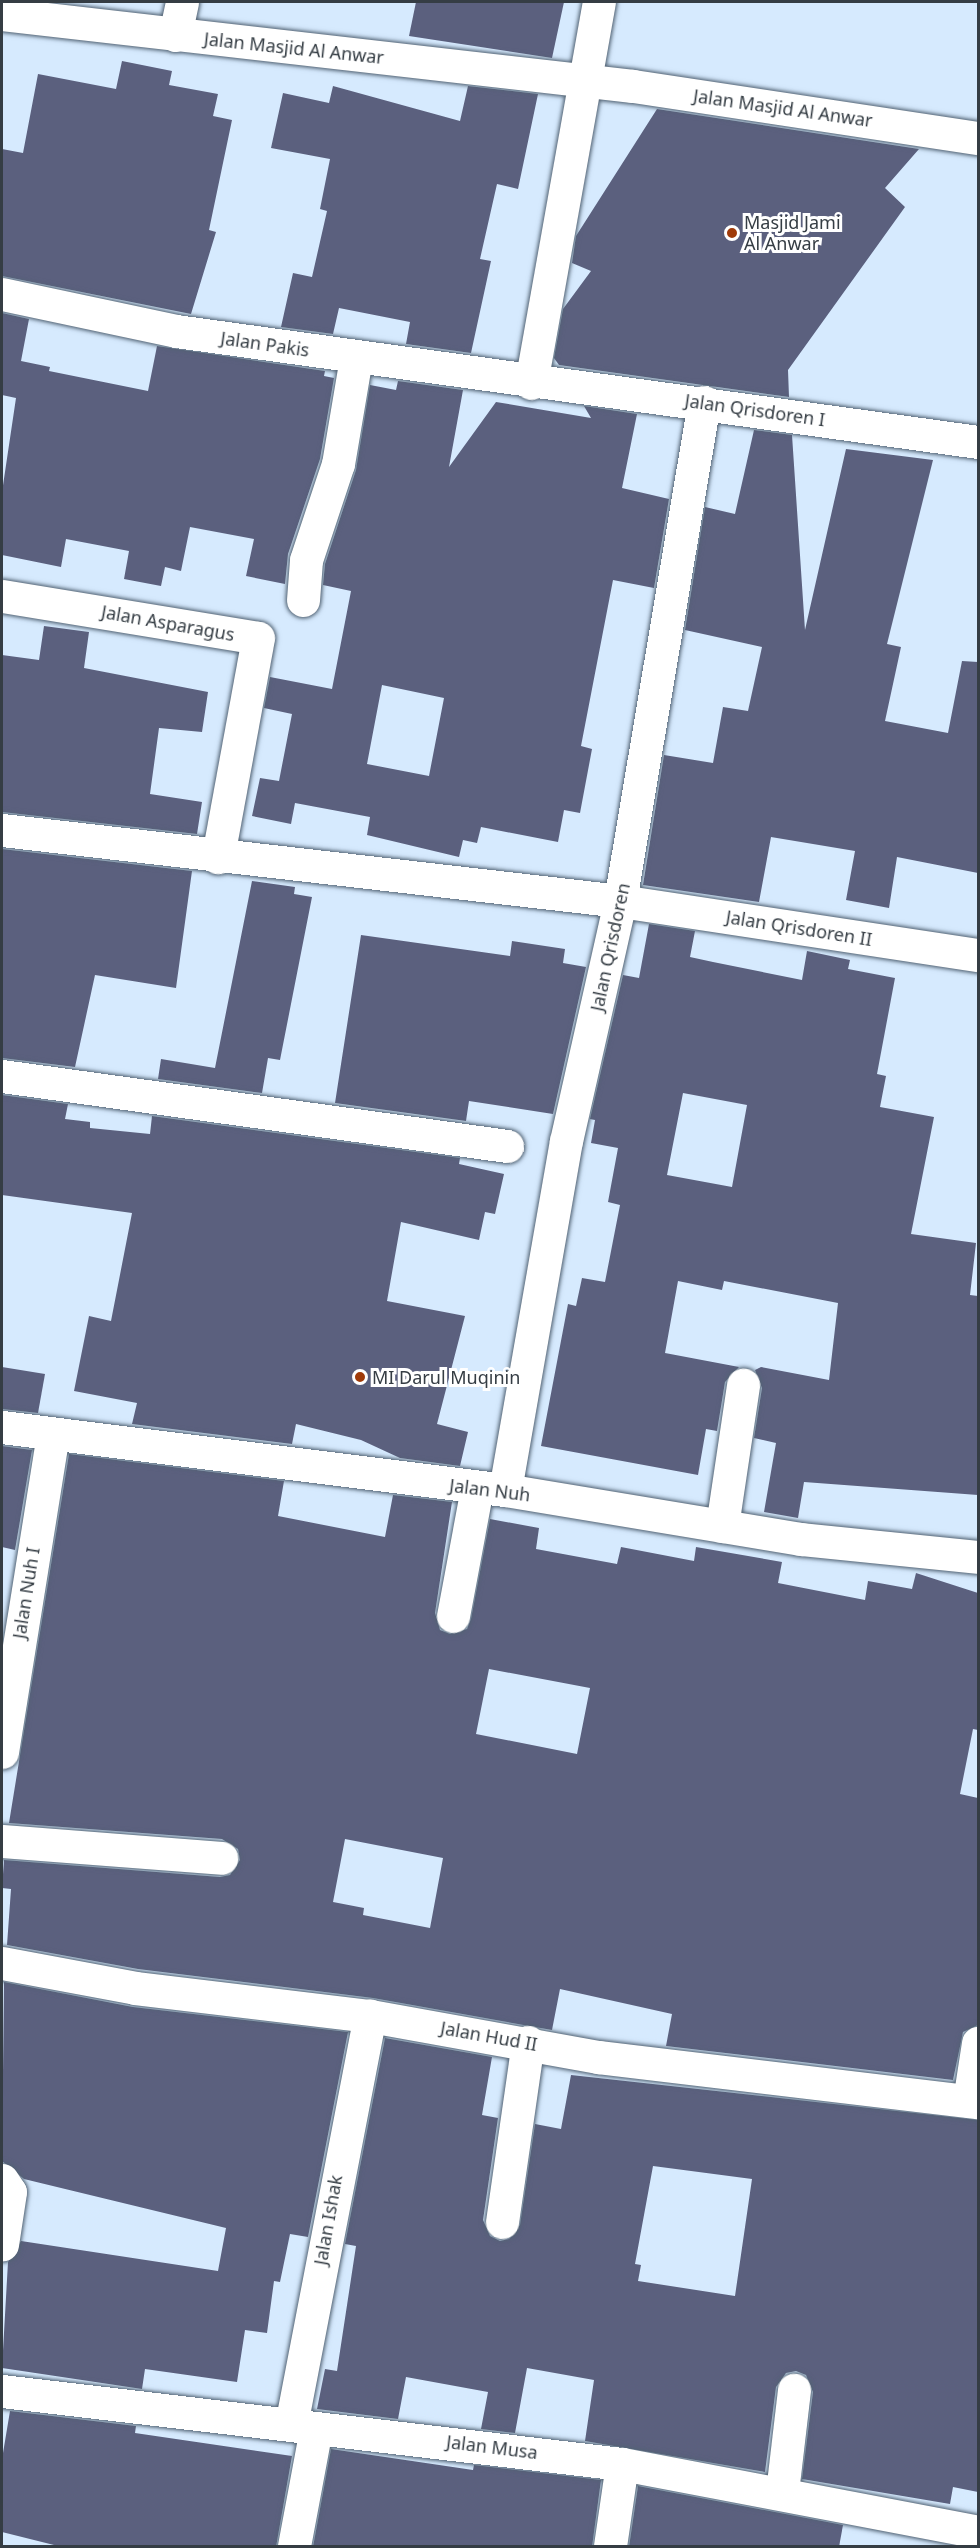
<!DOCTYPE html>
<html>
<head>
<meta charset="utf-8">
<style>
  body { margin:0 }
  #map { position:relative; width:980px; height:2548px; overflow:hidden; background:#d6eafe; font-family:"Noto Sans",sans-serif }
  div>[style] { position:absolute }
  .building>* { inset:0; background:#5b607e }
  .roads { filter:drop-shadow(0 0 2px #516273) drop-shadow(0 0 2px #516273) }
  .minor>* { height:33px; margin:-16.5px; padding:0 16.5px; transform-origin:16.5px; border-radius:16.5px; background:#fff }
  .dots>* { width:16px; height:16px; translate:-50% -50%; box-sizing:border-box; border:3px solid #fff; border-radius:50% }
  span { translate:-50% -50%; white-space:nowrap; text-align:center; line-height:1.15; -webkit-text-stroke:6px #fff; paint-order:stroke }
  .street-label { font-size:18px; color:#353d44 }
  .poi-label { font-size:18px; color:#353d44 }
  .left { translate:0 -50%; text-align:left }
  .frame { position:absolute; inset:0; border:3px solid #353d44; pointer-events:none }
</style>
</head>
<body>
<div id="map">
  <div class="building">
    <div style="clip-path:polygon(416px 2px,564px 2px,552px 58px,409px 36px)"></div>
    <div style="clip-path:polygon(122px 61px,172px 71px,169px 85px,218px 94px,213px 116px,232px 120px,209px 230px,216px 232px,191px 314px,2px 276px,2px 149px,23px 153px,38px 74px,116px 89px)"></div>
    <div style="clip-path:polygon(333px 86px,460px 121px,468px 86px,538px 94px,518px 189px,497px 184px,480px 259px,491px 261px,471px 353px,406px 344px,410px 322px,339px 308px,333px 334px,281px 327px,293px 273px,312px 277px,327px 211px,320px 209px,330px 159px,271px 148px,283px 93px,329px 103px)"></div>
    <div style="clip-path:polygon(657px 109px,919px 149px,885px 188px,905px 207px,788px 370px,789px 397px,559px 365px,554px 358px,563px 309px,591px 271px,572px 263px,576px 236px)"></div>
    <div style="clip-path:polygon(2px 313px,29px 319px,21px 361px,50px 367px,49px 371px,148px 391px,157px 346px,325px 371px,324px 376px,334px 378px,320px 459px,288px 554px,285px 584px,246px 576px,254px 539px,190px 527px,181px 571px,165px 567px,161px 586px,124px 579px,129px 551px,66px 539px,61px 567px,2px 555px,2px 492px,16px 398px,2px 395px)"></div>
    <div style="clip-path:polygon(evenodd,398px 381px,463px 390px,449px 467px,496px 402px,591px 418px,584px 406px,637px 414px,622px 488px,669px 499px,654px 588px,613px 580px,581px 746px,592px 749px,580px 813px,564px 810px,558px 842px,481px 827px,477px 843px,463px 840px,459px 857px,367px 835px,370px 817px,295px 803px,291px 824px,252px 816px,260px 778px,279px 781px,292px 714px,264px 708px,270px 677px,332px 689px,351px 591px,323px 585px,325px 564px,356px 470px,370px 385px,396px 390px,398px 381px,382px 685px,444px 698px,429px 776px,367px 764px,382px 685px)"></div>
    <div style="clip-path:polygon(754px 430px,792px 435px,805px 630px,846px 449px,933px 460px,887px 644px,901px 647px,885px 721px,948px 733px,962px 661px,978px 662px,978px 873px,897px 857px,889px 908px,846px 900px,855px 851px,771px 837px,759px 902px,643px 885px,664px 755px,713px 763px,723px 707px,748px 711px,762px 647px,685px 630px,705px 507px,735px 514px)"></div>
    <div style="clip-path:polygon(44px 626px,89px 632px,84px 668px,208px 692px,202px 732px,159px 728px,150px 794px,202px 802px,197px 834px,2px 812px,2px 655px,39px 660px)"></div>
    <div style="clip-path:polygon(2px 849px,192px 871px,176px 988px,95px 975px,75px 1067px,2px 1058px)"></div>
    <div style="clip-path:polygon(252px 881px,295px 887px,294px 894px,312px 897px,280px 1060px,268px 1058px,262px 1093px,158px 1079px,161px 1059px,215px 1068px)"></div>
    <div style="clip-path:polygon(evenodd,649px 924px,695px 931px,690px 957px,713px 962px,802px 980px,807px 951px,850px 960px,848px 969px,895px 978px,877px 1074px,886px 1076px,880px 1107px,934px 1117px,911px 1234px,976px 1243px,970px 1295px,978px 1296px,978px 1495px,804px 1482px,798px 1518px,764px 1512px,776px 1443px,754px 1438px,762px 1388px,755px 1370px,761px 1367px,829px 1380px,838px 1303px,724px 1281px,722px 1290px,678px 1281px,665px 1353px,739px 1367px,725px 1382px,717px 1431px,706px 1429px,698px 1475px,541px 1446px,568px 1304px,576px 1306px,582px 1278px,605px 1282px,620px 1205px,608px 1202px,618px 1148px,591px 1143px,595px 1120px,590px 1119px,623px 975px,639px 978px,649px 924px,683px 1093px,747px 1105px,732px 1187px,667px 1175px,683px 1093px)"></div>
    <div style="clip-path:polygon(361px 935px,510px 956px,512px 941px,565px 949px,563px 963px,586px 967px,553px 1114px,469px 1101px,466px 1121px,335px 1103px)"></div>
    <div style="clip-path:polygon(2px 1095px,68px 1104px,65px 1119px,90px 1122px,90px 1128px,150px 1134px,152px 1116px,460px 1158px,459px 1164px,504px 1174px,495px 1214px,485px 1212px,479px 1240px,401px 1222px,387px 1301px,465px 1316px,437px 1424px,468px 1432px,460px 1466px,400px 1458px,361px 1440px,296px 1424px,292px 1444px,132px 1424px,137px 1403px,74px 1391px,89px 1316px,111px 1321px,132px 1213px,2px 1195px)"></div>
    <div style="clip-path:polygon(2px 1367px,45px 1374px,38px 1413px,2px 1409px)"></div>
    <div style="clip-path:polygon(2px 1446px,32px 1450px,15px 1550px,2px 1547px)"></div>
    <div style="clip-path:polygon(evenodd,69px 1454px,284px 1481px,278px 1516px,385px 1537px,393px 1495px,452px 1502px,435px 1613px,440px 1630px,450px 1634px,467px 1629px,471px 1619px,490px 1519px,539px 1528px,536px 1549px,617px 1564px,621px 1547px,694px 1561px,696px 1547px,782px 1562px,778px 1583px,865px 1600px,868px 1581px,912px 1589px,916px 1573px,978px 1593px,978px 1730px,973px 1729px,960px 1794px,978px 1798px,978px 2025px,963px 2032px,953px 2080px,666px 2046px,672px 2014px,560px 1989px,552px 2030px,373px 1998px,138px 1969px,7px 1945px,11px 1889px,2px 1888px,4px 1860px,220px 1877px,230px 1875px,240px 1860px,238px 1849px,222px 1839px,9px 1823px,69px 1454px,489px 1669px,590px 1688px,577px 1754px,476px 1734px,489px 1669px,69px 1454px,345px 1839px,443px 1858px,430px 1928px,363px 1915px,364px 1908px,333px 1902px,345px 1839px)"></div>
    <div style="clip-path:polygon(4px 1982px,133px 2007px,348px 2032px,308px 2237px,290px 2234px,280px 2282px,274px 2281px,267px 2333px,245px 2330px,237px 2382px,145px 2369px,142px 2389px,2px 2368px,8px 2262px,21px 2241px,218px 2271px,226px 2228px,24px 2179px,2px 2161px)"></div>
    <div style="clip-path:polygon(evenodd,385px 2038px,492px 2057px,482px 2115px,498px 2118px,483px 2220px,490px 2236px,500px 2241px,509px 2239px,520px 2225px,535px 2124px,561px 2129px,571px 2075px,978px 2120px,978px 2492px,953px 2487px,950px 2504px,802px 2479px,813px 2392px,806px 2375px,796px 2371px,786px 2373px,776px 2387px,765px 2472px,585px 2441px,594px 2380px,527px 2368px,515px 2433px,481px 2429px,488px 2392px,406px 2377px,398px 2419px,317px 2409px,325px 2369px,337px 2371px,356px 2246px,345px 2244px,385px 2038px,653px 2166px,752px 2179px,735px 2296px,638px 2281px,641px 2265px,635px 2264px,653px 2166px)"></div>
    <div style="clip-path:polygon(10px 2411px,136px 2426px,135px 2433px,292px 2456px,276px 2547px,62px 2547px,2px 2532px,2px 2459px)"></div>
    <div style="clip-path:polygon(331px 2449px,473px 2470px,474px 2465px,601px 2480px,592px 2547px,313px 2547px)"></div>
    <div style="clip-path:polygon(638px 2486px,843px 2525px,839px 2547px,629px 2547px)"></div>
  </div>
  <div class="roads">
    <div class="minor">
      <div style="left:2px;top:14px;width:635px;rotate:6.51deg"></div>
      <div style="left:633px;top:86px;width:349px;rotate:8.6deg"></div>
      <div style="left:175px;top:35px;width:34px;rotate:-78deg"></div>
      <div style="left:2px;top:294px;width:178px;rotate:12deg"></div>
      <div style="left:176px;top:331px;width:810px;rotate:7.88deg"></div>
      <div style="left:531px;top:383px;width:387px;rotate:-79.9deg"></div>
      <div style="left:2px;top:596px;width:259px;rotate:9.3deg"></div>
      <div style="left:258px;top:638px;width:223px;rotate:100.4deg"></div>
      <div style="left:303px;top:600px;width:40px;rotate:-85.7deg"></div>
      <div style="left:306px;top:560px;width:101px;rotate:-71.6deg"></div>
      <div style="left:338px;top:464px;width:108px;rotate:-80.4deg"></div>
      <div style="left:2px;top:830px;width:622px;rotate:6.55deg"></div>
      <div style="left:620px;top:901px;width:362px;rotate:8.6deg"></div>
      <div style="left:2px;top:1076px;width:510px;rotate:7.89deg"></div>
      <div style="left:2px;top:1427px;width:507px;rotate:7.14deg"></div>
      <div style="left:505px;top:1490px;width:300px;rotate:9.4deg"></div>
      <div style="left:801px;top:1539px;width:178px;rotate:5.8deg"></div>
      <div style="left:505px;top:1490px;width:354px;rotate:-80.1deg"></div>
      <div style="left:566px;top:1141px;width:246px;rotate:-77.3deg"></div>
      <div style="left:620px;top:901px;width:506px;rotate:-80.44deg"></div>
      <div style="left:722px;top:1526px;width:143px;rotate:-81.5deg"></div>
      <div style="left:453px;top:1616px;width:130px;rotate:-79.4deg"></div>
      <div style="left:2px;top:1752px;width:321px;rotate:-80.9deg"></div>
      <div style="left:2px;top:1841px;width:220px;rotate:4.4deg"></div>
      <div style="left:2px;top:1963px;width:135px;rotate:10.6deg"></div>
      <div style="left:135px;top:1988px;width:237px;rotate:6.8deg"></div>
      <div style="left:370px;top:2016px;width:232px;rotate:10.2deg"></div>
      <div style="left:598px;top:2057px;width:383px;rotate:6.8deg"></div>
      <div style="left:969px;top:2101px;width:59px;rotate:-81.2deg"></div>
      <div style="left:2px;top:2180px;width:14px;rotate:56deg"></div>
      <div style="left:10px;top:2192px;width:53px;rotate:98.7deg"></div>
      <div style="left:502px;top:2222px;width:182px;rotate:-81.8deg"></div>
      <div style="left:2px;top:2391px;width:624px;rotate:6.72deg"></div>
      <div style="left:622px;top:2464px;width:362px;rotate:10.8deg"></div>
      <div style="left:291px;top:2425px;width:417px;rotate:-79.1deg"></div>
      <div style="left:782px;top:2492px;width:103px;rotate:-83.3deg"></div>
      <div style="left:294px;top:2546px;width:119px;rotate:-79.4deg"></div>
      <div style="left:610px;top:2546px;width:83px;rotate:-81.7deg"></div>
    </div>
  </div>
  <div class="dots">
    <div style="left:732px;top:233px;background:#9f3a09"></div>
    <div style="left:360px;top:1377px;background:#9f3a09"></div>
  </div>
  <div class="street-label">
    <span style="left:294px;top:48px;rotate:6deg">Jalan Masjid Al Anwar</span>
    <span style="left:783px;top:108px;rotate:8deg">Jalan Masjid Al Anwar</span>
    <span style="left:265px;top:344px;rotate:8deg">Jalan Pakis</span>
    <span style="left:755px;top:410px;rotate:8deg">Jalan Qrisdoren I</span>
    <span style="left:168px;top:623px;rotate:10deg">Jalan Asparagus</span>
    <span style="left:799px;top:928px;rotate:9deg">Jalan Qrisdoren II</span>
    <span style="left:610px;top:947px;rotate:-78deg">Jalan Qrisdoren</span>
    <span style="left:490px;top:1490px;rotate:7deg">Jalan Nuh</span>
    <span style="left:26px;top:1593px;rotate:-81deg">Jalan Nuh I</span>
    <span style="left:489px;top:2036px;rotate:10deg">Jalan Hud II</span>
    <span style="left:328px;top:2220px;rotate:-80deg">Jalan Ishak</span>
    <span style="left:492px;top:2447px;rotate:7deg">Jalan Musa</span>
  </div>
  <div class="poi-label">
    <span class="left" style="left:744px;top:233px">Masjid Jami<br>Al Anwar</span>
    <span class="left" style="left:372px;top:1377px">MI Darul Muqinin</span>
  </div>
  <div class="frame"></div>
</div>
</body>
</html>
